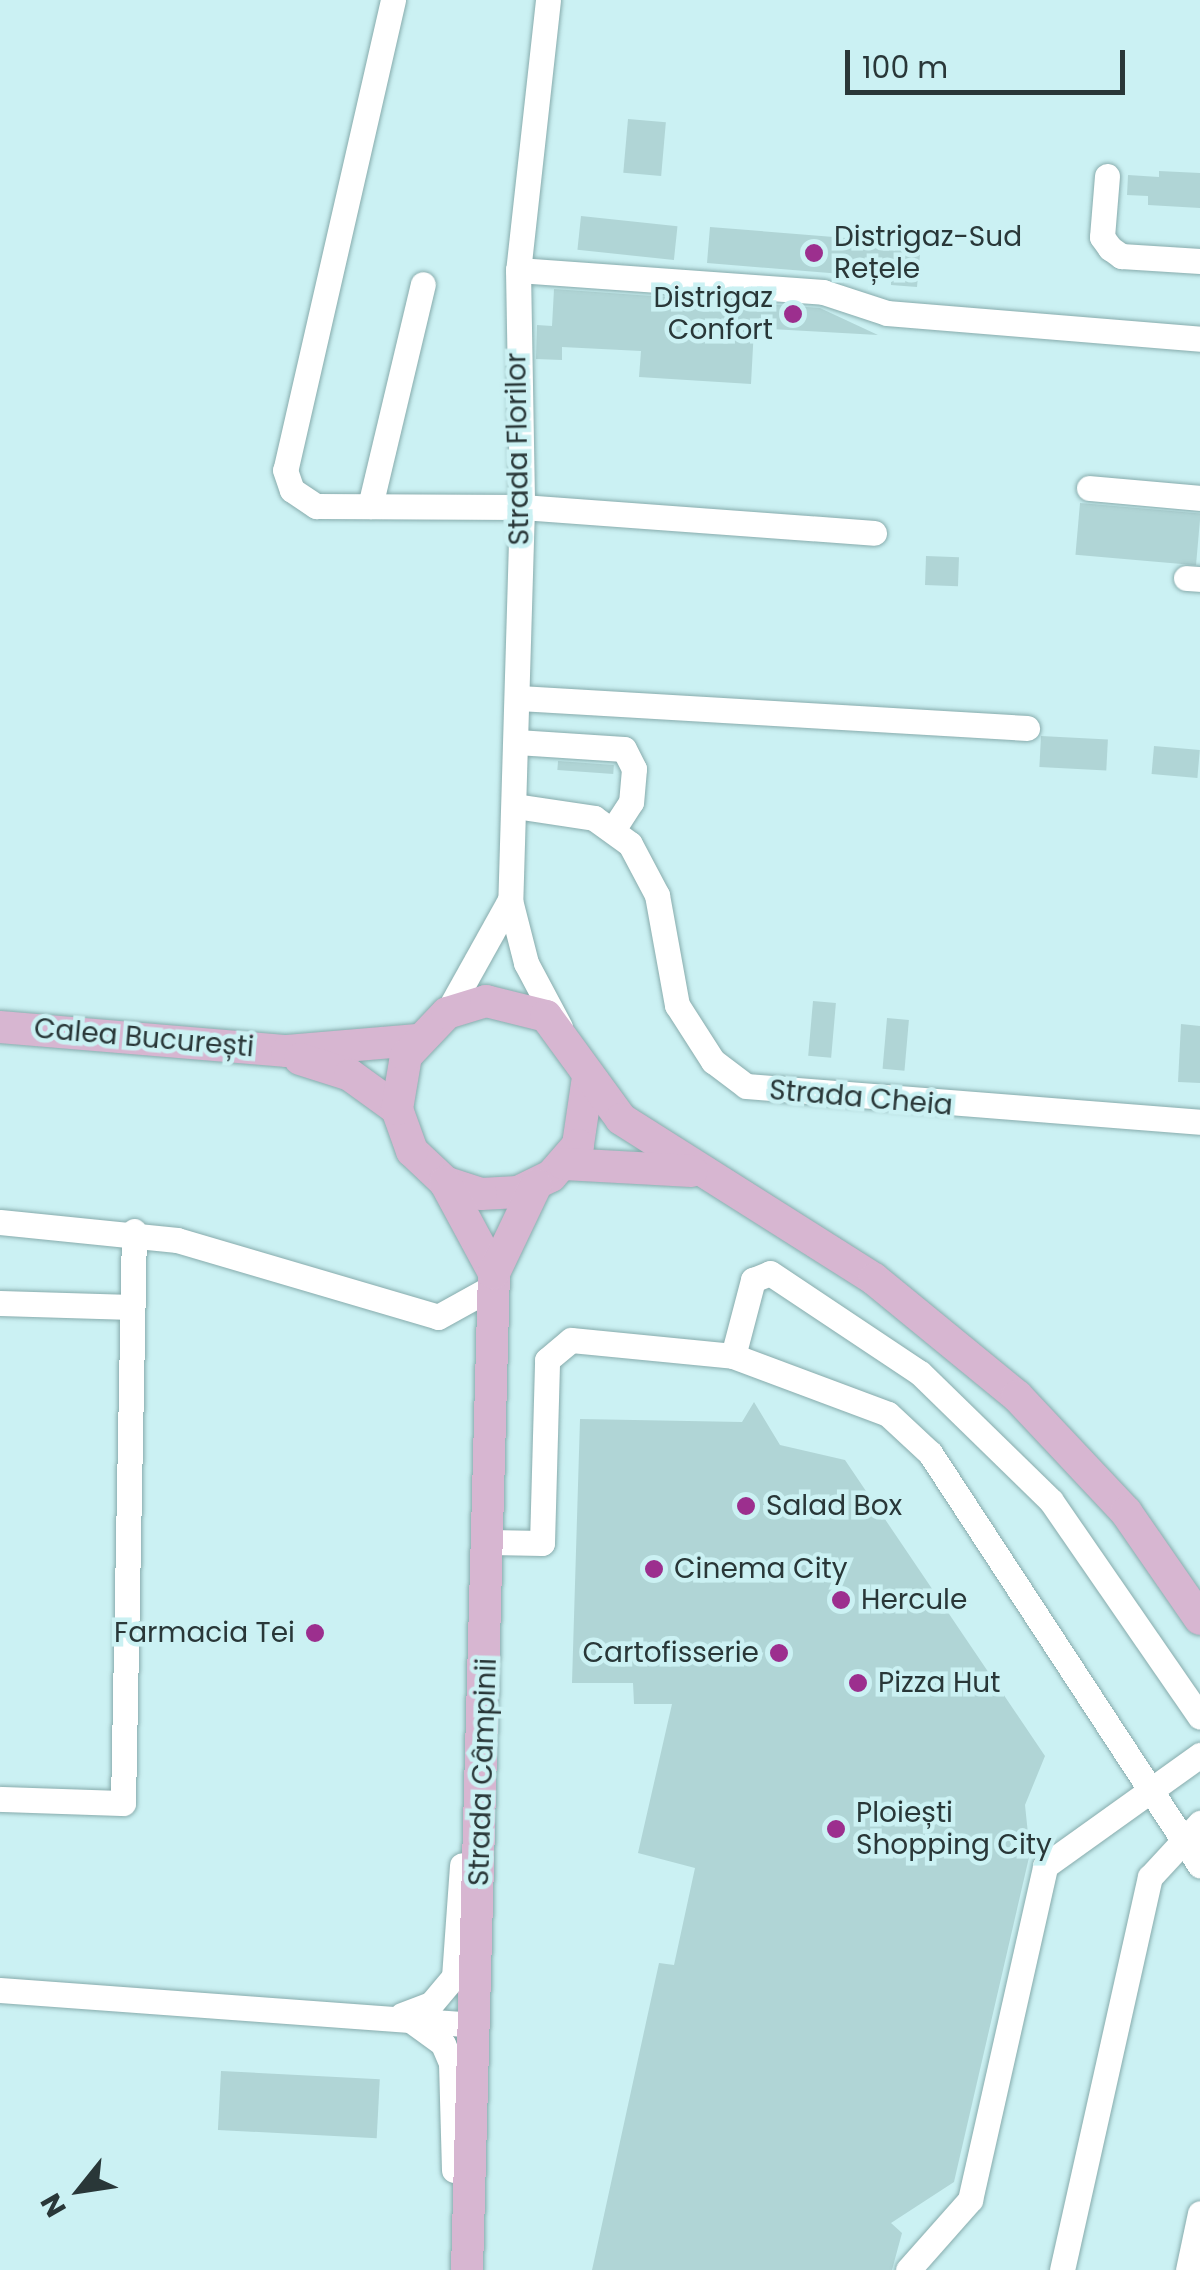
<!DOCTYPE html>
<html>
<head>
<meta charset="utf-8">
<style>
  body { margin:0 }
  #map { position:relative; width:1200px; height:2270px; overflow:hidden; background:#cbf1f3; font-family:Poppins,sans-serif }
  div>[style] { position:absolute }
  .building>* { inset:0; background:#b0d5d6; transform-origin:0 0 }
  .roads { filter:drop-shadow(0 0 2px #87abac) drop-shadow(0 0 2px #87abac) }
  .minor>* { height:25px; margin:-12.5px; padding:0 12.5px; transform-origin:12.5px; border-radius:12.5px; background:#fff }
  .major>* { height:32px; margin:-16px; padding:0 16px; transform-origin:16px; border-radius:16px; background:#d7b6d1 }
  .dots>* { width:28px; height:28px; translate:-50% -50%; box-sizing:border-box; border:5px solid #cbf1f3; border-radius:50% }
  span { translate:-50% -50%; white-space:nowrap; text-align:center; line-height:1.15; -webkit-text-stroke:9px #cbf1f3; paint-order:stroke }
  .poi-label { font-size:28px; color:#293738 }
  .left { translate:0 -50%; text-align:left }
  .right { translate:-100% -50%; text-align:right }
  .street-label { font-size:28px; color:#293738 }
  .north { position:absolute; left:30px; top:2140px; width:100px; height:100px; -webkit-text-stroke:8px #cbf1f3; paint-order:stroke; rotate:240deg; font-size:28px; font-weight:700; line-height:40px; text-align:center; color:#293738 }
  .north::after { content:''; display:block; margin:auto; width:35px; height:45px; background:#293738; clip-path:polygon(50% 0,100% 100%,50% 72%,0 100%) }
  .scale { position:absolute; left:845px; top:50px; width:280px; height:45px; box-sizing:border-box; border:5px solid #293738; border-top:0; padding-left:12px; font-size:30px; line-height:35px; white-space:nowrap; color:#293738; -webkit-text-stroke:8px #cbf1f3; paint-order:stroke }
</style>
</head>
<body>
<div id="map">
  <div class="building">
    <div style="left:628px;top:119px;width:38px;height:54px;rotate:5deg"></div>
    <div style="clip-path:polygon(1159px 171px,1200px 173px,1200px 208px,1148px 205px,1148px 196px,1127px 195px,1128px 175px,1159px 177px)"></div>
    <div style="left:581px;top:216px;width:97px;height:34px;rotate:6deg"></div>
    <div style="clip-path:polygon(710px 227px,921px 244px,917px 287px,891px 285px,891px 278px,707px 263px)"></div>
    <div style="clip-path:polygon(554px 289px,820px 308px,878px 335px,754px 328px,751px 384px,639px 377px,641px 351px,562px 347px,562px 360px,536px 359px,537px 325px,552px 326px)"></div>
    <div style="left:1080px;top:503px;width:121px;height:52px;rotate:5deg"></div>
    <div style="left:926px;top:556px;width:33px;height:29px;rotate:2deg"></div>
    <div style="left:1041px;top:736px;width:67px;height:31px;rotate:3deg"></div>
    <div style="left:1154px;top:746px;width:46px;height:28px;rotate:5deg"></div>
    <div style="left:558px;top:761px;width:56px;height:9px;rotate:4deg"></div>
    <div style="left:813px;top:1001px;width:23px;height:55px;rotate:5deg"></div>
    <div style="left:887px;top:1018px;width:22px;height:51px;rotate:5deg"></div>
    <div style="clip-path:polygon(1181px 1024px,1200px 1026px,1200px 1083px,1178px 1082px)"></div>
    <div style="clip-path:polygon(754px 1402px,780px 1445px,845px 1460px,1045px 1756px,1025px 1805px,1030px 1853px,954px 2182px,891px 2223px,902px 2233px,892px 2270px,592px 2270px,659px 1963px,674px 1965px,695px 1868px,638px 1853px,672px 1704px,634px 1704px,633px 1683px,572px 1683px,580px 1419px,742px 1422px)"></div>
    <div style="left:221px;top:2071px;width:159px;height:59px;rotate:3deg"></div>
  </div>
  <div class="roads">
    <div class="minor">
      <div style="left:393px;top:0;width:482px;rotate:102.9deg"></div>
      <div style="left:285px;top:470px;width:21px;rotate:71deg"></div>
      <div style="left:292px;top:490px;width:29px;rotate:34deg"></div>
      <div style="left:316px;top:506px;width:206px;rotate:0.3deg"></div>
      <div style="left:522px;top:507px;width:353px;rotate:4.2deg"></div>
      <div style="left:548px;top:0;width:272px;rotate:96.3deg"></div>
      <div style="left:518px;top:270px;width:237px;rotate:89deg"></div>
      <div style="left:522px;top:507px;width:393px;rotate:91.7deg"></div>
      <div style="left:510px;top:900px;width:65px;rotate:75.7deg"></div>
      <div style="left:526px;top:963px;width:72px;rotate:62deg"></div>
      <div style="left:1107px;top:176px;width:61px;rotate:94.7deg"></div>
      <div style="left:1102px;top:237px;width:14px;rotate:54deg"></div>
      <div style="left:1110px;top:248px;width:14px;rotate:36deg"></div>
      <div style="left:1121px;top:256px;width:79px;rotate:3.6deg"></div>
      <div style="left:518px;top:270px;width:306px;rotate:4.1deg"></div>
      <div style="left:823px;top:292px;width:67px;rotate:18.2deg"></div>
      <div style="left:887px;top:313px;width:314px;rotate:4.7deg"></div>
      <div style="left:1089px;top:488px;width:111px;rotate:5.1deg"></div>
      <div style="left:370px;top:506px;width:228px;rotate:-76.6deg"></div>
      <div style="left:1186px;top:578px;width:14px;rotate:4deg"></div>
      <div style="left:519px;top:698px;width:509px;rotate:3.38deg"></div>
      <div style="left:517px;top:742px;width:107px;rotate:3.7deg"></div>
      <div style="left:624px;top:749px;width:22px;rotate:63deg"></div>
      <div style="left:634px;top:769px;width:33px;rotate:95deg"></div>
      <div style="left:631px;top:802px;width:33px;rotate:123deg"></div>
      <div style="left:515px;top:806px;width:80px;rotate:8.6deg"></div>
      <div style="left:594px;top:818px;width:44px;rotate:35.8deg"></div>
      <div style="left:630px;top:844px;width:58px;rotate:62.1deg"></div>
      <div style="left:657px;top:895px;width:112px;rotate:79.7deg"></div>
      <div style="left:677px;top:1005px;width:67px;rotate:57.3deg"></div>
      <div style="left:713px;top:1061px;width:41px;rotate:37.1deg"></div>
      <div style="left:746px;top:1086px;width:455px;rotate:4.5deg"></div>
      <div style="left:447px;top:1013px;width:129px;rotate:-60.9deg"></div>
      <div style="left:0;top:1222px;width:178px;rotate:5.8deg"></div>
      <div style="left:177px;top:1240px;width:272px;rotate:16.4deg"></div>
      <div style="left:438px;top:1317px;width:64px;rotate:-29deg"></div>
      <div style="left:0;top:1303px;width:132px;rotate:1.7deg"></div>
      <div style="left:733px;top:1356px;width:79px;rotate:-75.3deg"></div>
      <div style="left:753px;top:1280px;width:18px;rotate:-22deg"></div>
      <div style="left:770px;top:1273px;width:180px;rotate:33.7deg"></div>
      <div style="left:920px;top:1373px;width:183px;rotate:44.3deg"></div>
      <div style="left:1051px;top:1501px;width:262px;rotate:55.4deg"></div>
      <div style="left:490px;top:1542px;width:52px;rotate:1.1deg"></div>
      <div style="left:542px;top:1543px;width:183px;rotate:-88.4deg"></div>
      <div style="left:547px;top:1360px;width:31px;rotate:-40deg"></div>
      <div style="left:571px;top:1340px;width:163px;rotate:5.6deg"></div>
      <div style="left:733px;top:1356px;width:165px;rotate:20.5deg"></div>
      <div style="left:888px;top:1414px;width:57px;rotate:42.9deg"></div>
      <div style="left:930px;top:1453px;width:493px;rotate:56.8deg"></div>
      <div style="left:0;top:1799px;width:123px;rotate:1.9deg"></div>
      <div style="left:123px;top:1803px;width:572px;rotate:-88.9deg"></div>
      <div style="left:0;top:1990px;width:476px;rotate:4.2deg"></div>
      <div style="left:402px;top:2015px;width:31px;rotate:-21deg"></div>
      <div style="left:431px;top:2004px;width:35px;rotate:-50deg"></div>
      <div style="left:454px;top:1977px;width:112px;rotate:-85.9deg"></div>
      <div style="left:413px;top:2022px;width:37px;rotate:36deg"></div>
      <div style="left:443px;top:2044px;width:21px;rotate:67deg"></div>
      <div style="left:451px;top:2063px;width:107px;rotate:88.4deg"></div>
      <div style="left:908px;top:2270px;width:94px;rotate:-48.5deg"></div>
      <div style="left:970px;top:2200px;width:342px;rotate:-77.3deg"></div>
      <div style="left:1045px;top:1866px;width:191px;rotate:-35.6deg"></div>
      <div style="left:1062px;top:2270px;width:403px;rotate:-77.4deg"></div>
      <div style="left:1150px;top:1877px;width:74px;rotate:-47.2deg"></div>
      <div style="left:1188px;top:2270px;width:58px;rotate:-78.1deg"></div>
    </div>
    <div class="major">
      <div style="left:0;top:1027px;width:288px;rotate:4.8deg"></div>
      <div style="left:287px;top:1051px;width:128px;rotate:-4.9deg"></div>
      <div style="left:300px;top:1059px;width:52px;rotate:17.7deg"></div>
      <div style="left:350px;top:1075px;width:58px;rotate:35.9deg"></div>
      <div style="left:588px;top:1077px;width:69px;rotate:98.4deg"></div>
      <div style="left:578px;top:1145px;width:41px;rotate:131.1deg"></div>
      <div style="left:551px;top:1176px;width:37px;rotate:154deg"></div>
      <div style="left:518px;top:1192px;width:37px;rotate:177deg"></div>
      <div style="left:481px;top:1194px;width:38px;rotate:-162deg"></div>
      <div style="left:445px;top:1182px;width:45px;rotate:-136.8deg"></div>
      <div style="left:412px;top:1151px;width:45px;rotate:-109.7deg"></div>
      <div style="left:397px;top:1109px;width:54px;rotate:-80.4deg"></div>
      <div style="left:406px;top:1056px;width:59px;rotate:-46.4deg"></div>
      <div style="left:447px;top:1013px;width:41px;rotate:-17.1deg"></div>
      <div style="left:486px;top:1001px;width:62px;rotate:14deg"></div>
      <div style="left:546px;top:1016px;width:127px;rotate:53.9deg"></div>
      <div style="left:621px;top:1119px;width:299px;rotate:32.3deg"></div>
      <div style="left:874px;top:1279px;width:185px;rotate:39.3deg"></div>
      <div style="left:1017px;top:1396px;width:159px;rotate:46.8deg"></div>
      <div style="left:1126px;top:1512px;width:130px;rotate:55.3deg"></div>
      <div style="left:564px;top:1164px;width:128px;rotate:3.1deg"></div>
      <div style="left:445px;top:1182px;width:103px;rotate:61.7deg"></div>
      <div style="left:467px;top:2270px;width:997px;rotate:-88.45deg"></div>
      <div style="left:494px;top:1273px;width:98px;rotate:-64.5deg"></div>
    </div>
  </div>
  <div class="dots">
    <div style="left:814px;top:253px;background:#9c2f8e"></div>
    <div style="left:793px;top:314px;background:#9c2f8e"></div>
    <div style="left:746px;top:1506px;background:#9c2f8e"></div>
    <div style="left:654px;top:1569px;background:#9c2f8e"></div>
    <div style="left:841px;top:1600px;background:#9c2f8e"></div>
    <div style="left:315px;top:1633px;background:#9c2f8e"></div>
    <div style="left:779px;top:1653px;background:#9c2f8e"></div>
    <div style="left:858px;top:1683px;background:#9c2f8e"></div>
    <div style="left:836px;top:1829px;background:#9c2f8e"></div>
  </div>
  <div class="poi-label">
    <span class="left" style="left:834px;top:253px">Distrigaz-Sud<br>Rețele</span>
    <span class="right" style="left:773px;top:314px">Distrigaz<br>Confort</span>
    <span class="left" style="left:766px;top:1506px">Salad Box</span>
    <span class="left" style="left:674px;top:1569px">Cinema City</span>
    <span class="left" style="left:861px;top:1600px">Hercule</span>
    <span class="right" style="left:295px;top:1633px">Farmacia Tei</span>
    <span class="right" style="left:759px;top:1653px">Cartofisserie</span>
    <span class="left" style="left:878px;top:1683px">Pizza Hut</span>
    <span class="left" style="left:856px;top:1829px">Ploiești<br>Shopping City</span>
  </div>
  <div class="street-label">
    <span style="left:518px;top:449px;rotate:-91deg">Strada Florilor</span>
    <span style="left:144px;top:1038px;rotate:5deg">Calea București</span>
    <span style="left:861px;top:1098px;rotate:5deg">Strada Cheia</span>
    <span style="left:483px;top:1772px;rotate:-88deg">Strada Câmpinii</span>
  </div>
  <div class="north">N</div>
  <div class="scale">100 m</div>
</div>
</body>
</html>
